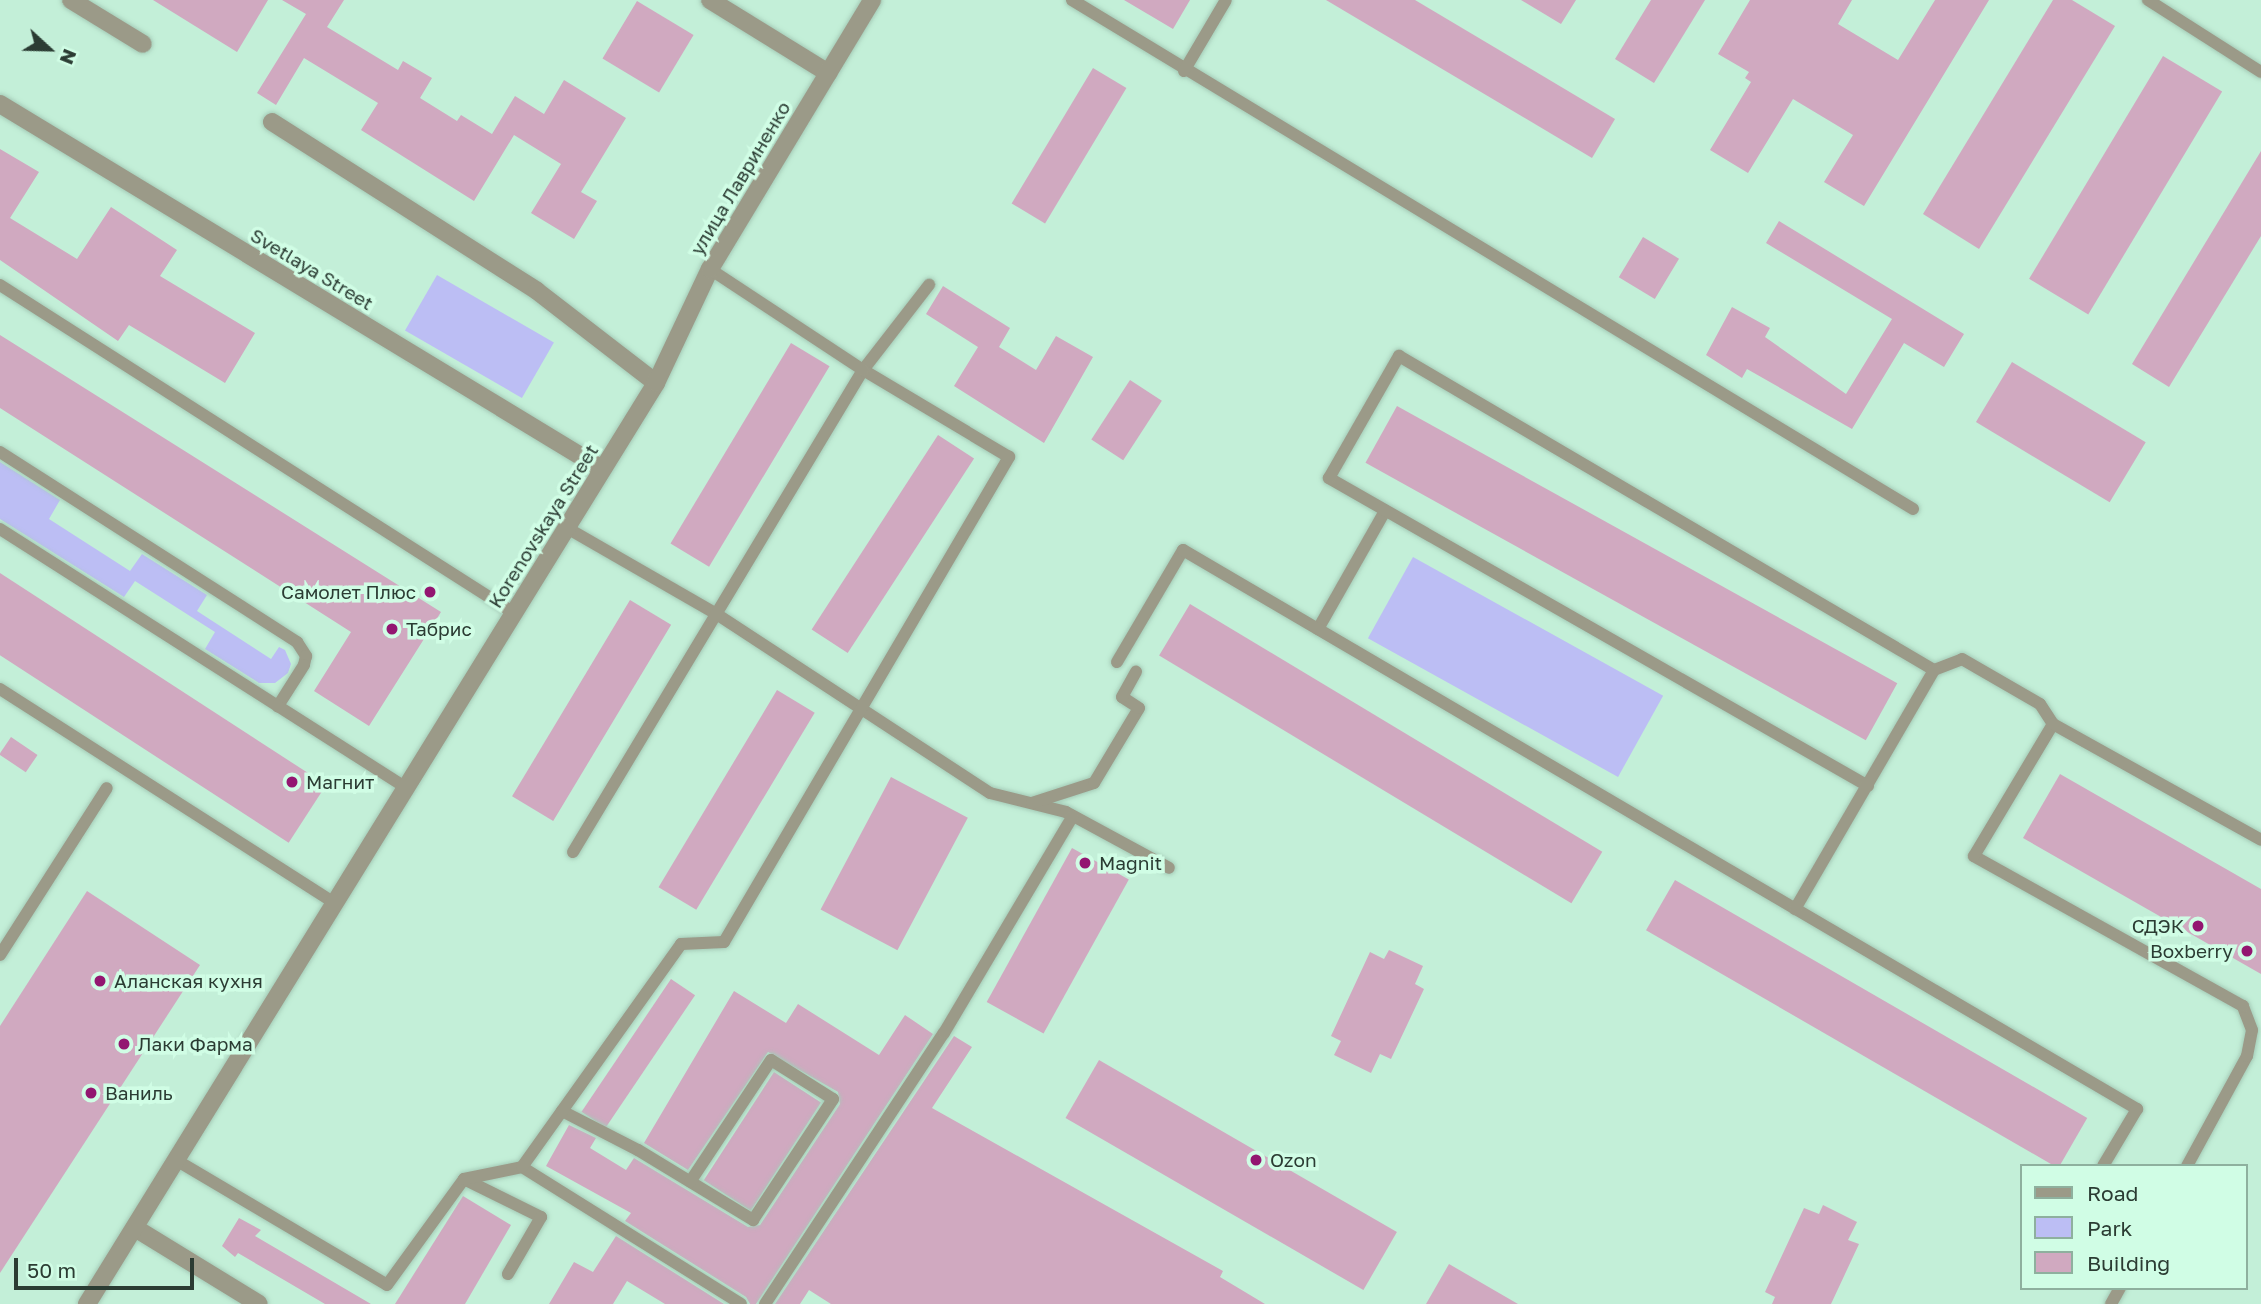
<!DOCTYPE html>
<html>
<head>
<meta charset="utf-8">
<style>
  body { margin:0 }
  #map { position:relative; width:2261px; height:1304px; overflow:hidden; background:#c3efd8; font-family:"Golos Text",sans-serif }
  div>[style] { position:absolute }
  .green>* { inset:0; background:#bcbef4; transform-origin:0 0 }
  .building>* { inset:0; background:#d0a9c0; transform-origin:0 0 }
  .roads { filter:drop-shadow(0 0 2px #a5cbb7) drop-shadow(0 0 2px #a5cbb7) }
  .service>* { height:12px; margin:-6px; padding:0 6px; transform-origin:6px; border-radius:6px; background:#9b9a88 }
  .minor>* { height:18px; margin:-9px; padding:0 9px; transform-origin:9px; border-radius:9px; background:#9b9a88 }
  .tertiary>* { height:18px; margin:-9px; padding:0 9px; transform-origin:9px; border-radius:9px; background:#9b9a88 }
  .dots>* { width:19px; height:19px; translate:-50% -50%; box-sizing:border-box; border:4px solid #d0fde5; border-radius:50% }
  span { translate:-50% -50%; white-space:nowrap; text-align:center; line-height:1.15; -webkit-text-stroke:7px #d0fde5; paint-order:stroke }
  .street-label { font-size:19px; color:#2b3c33 }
  .poi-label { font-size:19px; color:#2b3c33 }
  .right { translate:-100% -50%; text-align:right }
  .left { translate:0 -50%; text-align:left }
  .legend { position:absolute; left:2020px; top:1164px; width:228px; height:126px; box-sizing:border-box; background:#d0fde5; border:2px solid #8eb09e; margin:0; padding:9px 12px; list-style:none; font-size:21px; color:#2b3c33 }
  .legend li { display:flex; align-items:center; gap:14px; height:35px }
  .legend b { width:35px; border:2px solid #8eb09e }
  .north { position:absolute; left:14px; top:14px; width:70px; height:70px; -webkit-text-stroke:5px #d0fde5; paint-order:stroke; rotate:112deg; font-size:19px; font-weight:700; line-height:28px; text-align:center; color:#2b3c33 }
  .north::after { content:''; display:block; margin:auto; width:24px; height:32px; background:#2b3c33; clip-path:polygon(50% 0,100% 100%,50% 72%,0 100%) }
  .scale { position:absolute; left:14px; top:1258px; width:180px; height:32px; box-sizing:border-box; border:4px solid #2b3c33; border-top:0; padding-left:9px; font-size:21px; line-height:24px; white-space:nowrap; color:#2b3c33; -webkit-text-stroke:5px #d0fde5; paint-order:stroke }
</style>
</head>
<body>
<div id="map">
  <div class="green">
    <div style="left:437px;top:275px;width:135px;height:64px;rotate:30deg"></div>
    <div style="clip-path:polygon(0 462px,60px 500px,49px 519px,130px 571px,142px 554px,207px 595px,197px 611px,271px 659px,279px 647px,285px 650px,291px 664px,288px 673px,275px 683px,259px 683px,205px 649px,215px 632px,135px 581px,124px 597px,0 519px)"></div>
    <div style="left:1413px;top:557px;width:286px;height:93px;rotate:29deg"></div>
  </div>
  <div class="building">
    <div style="clip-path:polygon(153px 0,268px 0,237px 52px)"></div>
    <div style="clip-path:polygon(282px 0,344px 0,327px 27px,398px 70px,403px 61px,432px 78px,420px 98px,457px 121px,461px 115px,492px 134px,515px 96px,544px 114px,564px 80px,626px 118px,581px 192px,597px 201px,574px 239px,531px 213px,561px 164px,514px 135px,474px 201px,361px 130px,378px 103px,304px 58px,276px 105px,257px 93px,306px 14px)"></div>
    <div style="clip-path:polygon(1124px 0,1190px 0,1173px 29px)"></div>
    <div style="clip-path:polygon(1326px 0,1415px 0,1615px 119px,1592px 158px)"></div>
    <div style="clip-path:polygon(1521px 0,1576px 0,1561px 24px)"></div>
    <div style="clip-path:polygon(1651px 0,1705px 0,1654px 83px,1615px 59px)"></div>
    <div style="clip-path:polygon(1750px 0,1852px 0,1838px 24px,1898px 60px,1935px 0,1989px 0,1864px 206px,1824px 182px,1853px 135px,1793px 99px,1748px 173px,1710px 150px,1751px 82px,1745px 78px,1749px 72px,1718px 54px)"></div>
    <div style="clip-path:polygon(2053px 0,2072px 0,2115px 26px,1979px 249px,1923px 214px)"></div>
    <div style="left:637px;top:1px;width:66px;height:67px;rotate:31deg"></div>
    <div style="left:2163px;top:56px;width:69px;height:260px;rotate:31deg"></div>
    <div style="left:1093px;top:68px;width:39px;height:158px;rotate:31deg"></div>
    <div style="clip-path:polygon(0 149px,39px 172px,10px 218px,77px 259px,111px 207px,177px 250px,160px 276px,255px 333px,225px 383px,129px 325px,118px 341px,0 260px)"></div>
    <div style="clip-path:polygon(2261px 151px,2261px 236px,2169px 387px,2132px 364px)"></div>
    <div style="clip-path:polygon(1779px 221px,1964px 334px,1944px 367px,1904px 343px,1852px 429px,1747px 369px,1742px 378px,1706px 355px,1732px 307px,1770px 328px,1765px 337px,1846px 394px,1892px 319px,1766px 243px)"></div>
    <div style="left:1643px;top:237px;width:42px;height:47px;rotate:31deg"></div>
    <div style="clip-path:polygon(943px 286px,1010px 328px,999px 347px,1036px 370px,1056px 336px,1093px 357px,1044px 443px,954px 386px,978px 347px,926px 314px)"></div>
    <div style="clip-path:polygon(0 335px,441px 612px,369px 726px,314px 691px,351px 632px,0 408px)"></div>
    <div style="left:791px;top:343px;width:45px;height:234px;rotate:31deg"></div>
    <div style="left:2012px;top:362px;width:156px;height:70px;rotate:31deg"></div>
    <div style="left:1130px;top:380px;width:38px;height:71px;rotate:33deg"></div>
    <div style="left:1397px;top:406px;width:572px;height:65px;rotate:29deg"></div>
    <div style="left:938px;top:435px;width:43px;height:232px;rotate:33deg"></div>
    <div style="left:0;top:573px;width:389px;height:69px;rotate:33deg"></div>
    <div style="left:630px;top:600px;width:48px;height:229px;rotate:31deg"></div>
    <div style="left:1190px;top:604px;width:481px;height:60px;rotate:31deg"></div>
    <div style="left:777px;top:690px;width:44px;height:230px;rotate:31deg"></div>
    <div style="left:11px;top:737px;width:32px;height:21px;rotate:34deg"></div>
    <div style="clip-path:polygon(2060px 774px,2261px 889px,2261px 974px,2023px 838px)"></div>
    <div style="left:891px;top:777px;width:87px;height:150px;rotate:28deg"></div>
    <div style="left:1072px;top:848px;width:65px;height:176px;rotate:29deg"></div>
    <div style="left:1675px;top:880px;width:476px;height:58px;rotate:30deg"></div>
    <div style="clip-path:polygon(87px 891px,200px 965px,0 1273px,0 1026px)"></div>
    <div style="clip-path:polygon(1389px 950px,1423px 966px,1415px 984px,1424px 989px,1391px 1059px,1380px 1054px,1371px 1073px,1334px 1055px,1341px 1041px,1331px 1036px,1370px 952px,1384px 959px)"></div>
    <div style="left:671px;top:979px;width:29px;height:160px;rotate:34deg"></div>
    <div style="clip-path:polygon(734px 991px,786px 1023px,798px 1004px,879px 1055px,905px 1015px,933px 1034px,756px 1304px,750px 1304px,746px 1297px,625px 1221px,631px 1213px,546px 1166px,569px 1125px,596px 1138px,590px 1148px,626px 1170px,634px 1158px,748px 1227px,760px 1225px,840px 1104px,838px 1092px,768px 1052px,688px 1170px,644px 1143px)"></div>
    <div style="clip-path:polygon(954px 1036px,972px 1047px,932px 1108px,1223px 1271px,1220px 1277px,1265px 1304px,831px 1304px,809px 1290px,800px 1304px,775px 1304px)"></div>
    <div style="left:1099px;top:1060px;width:344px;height:67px;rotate:30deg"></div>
    <div style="left:774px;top:1072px;width:56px;height:129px;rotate:33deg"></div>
    <div style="clip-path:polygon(463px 1196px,511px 1225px,465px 1304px,395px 1304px)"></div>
    <div style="clip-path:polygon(1823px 1205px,1857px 1222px,1848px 1240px,1859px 1244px,1831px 1304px,1772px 1304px,1775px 1297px,1765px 1292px,1804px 1208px,1819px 1214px)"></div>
    <div style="clip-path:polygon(239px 1218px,261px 1230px,255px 1236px,371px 1304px,325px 1304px,238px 1253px,235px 1257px,222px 1246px)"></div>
    <div style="clip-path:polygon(616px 1236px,724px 1304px,665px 1304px,627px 1281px,613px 1304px,549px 1304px,574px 1262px,593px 1272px)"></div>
    <div style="clip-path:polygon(1449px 1264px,1518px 1304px,1426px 1304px)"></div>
  </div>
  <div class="roads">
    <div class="service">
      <div style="left:1072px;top:0;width:983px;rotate:31.18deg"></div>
      <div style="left:2148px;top:0;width:134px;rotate:32.5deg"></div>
      <div style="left:1184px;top:71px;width:82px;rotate:-59.4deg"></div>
      <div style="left:0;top:285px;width:610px;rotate:32.54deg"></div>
      <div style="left:0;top:452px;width:353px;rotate:32.6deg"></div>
      <div style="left:297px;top:642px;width:17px;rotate:57deg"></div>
      <div style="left:306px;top:656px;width:9px;rotate:103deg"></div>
      <div style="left:304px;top:665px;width:49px;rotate:122.4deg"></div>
      <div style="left:567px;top:528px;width:174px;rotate:29.9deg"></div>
      <div style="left:718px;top:615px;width:325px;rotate:33.2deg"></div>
      <div style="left:990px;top:793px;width:78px;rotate:14deg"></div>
      <div style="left:1066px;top:812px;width:117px;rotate:28.5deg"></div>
      <div style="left:0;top:529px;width:482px;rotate:32.5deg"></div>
      <div style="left:1318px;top:629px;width:136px;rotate:-60.4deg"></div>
      <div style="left:1117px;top:662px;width:130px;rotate:-59.5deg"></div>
      <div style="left:1183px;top:550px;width:1106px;rotate:30.37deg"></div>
      <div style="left:2137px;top:1109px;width:66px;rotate:120.8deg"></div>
      <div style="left:0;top:689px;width:398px;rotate:32.6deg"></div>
      <div style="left:1868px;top:786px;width:621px;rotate:-150.26deg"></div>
      <div style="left:1329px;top:478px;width:141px;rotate:-60.2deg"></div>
      <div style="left:1399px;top:356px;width:620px;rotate:30.41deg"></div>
      <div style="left:1934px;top:670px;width:30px;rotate:-21deg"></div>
      <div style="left:1962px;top:659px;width:90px;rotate:30deg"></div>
      <div style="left:2040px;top:704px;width:24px;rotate:57deg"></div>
      <div style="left:1032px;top:803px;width:65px;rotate:-17.9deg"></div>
      <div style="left:1094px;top:783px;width:87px;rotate:-59deg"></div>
      <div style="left:1139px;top:708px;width:20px;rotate:-147deg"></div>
      <div style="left:1122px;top:697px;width:29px;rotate:-61deg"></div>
      <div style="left:573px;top:852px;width:563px;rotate:-58.97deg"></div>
      <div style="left:863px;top:370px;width:108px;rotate:-52.2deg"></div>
      <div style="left:1795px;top:909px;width:276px;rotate:-59.8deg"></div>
      <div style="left:0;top:955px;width:198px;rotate:-57.4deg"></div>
      <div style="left:562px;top:1111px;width:85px;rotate:27.2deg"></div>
      <div style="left:638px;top:1150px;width:135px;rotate:31.3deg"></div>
      <div style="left:753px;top:1220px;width:145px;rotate:-56.5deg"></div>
      <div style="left:833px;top:1099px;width:73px;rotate:-147.8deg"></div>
      <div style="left:771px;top:1060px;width:146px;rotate:123.6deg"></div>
      <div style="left:176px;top:1160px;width:245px;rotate:30.6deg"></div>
      <div style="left:387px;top:1285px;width:131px;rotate:-54deg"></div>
      <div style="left:464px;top:1179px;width:86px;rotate:26.3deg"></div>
      <div style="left:541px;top:1217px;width:66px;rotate:120.1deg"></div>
      <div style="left:2187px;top:1166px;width:125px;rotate:-61.4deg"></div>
      <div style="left:2247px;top:1056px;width:26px;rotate:-79deg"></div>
      <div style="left:2252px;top:1030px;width:26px;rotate:-111deg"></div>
      <div style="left:2243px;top:1006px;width:308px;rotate:-150.9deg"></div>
      <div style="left:1974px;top:856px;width:154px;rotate:-59.1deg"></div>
      <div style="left:2053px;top:724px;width:238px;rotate:29.1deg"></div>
      <div style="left:522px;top:1167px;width:258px;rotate:32deg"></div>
      <div style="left:464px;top:1179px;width:59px;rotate:-11.7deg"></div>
      <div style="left:522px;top:1167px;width:274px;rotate:-54.5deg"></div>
      <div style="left:681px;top:944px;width:43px;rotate:-2.7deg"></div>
      <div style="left:724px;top:942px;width:563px;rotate:-59.56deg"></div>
      <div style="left:1009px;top:457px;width:170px;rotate:-149.2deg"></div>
      <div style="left:863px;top:370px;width:183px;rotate:-146.6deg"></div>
      <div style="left:765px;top:1304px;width:325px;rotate:-56.6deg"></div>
      <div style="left:944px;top:1033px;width:252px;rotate:-59.3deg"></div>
      <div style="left:2111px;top:1304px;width:18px;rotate:-61deg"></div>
    </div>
    <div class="minor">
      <div style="left:71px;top:0;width:84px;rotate:31.4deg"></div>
      <div style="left:710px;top:0;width:139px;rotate:31.7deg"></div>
      <div style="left:0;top:104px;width:704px;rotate:31.23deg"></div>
      <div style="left:272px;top:122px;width:314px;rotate:32.5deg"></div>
      <div style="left:537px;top:291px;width:150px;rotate:37.7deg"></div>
      <div style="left:135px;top:1228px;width:145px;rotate:31.5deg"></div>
    </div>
    <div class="tertiary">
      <div style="left:87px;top:1304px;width:1083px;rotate:-58.29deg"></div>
      <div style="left:656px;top:383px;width:126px;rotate:-64.7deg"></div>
      <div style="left:710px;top:269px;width:314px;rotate:-58.9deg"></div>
    </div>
  </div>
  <div class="dots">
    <div style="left:430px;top:592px;background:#931671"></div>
    <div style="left:392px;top:629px;background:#931671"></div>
    <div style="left:292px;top:782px;background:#931671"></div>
    <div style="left:1085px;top:863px;background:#931671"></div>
    <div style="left:2198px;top:926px;background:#931671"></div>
    <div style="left:2247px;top:951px;background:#931671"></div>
    <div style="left:100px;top:981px;background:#931671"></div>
    <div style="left:124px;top:1044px;background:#931671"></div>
    <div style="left:91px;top:1093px;background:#931671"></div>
    <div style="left:1256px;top:1160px;background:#931671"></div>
  </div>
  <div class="street-label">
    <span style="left:740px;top:178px;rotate:-59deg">улица Лавриненко</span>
    <span style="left:312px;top:269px;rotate:31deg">Svetlaya Street</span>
    <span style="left:543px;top:526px;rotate:-58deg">Korenovskaya Street</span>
  </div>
  <div class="poi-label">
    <span class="right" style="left:416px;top:592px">Самолет Плюс</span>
    <span class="left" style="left:406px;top:629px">Табрис</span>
    <span class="left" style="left:306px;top:782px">Магнит</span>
    <span class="left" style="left:1099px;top:863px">Magnit</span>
    <span class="right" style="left:2184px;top:926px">СДЭК</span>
    <span class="right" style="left:2233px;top:951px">Boxberry</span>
    <span class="left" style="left:114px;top:981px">Аланская кухня</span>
    <span class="left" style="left:138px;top:1044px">Лаки Фарма</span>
    <span class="left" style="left:105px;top:1093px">Ваниль</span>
    <span class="left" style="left:1270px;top:1160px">Ozon</span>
  </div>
  <ul class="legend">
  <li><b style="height:9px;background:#9b9a88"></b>Road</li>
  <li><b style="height:19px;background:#bcbef4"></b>Park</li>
  <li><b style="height:19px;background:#d0a9c0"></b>Building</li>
  </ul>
  <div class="north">N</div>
  <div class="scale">50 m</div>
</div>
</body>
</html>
